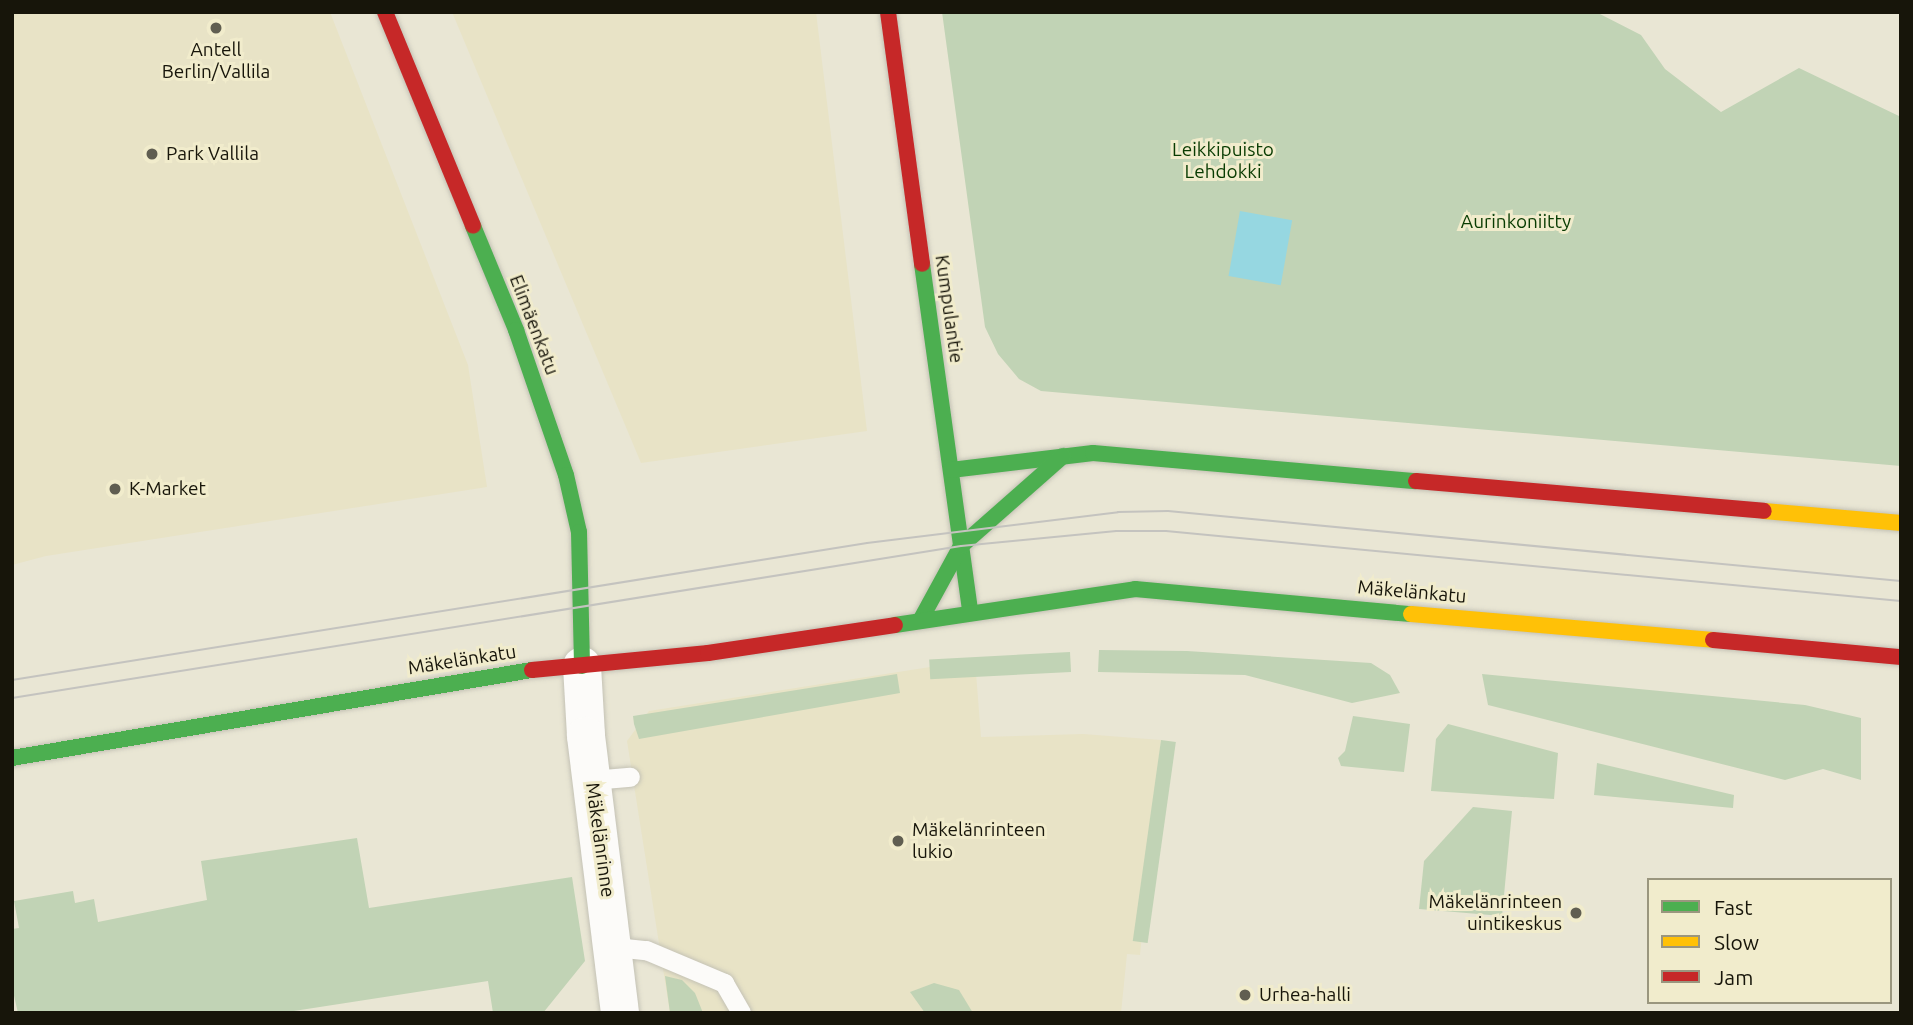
<!DOCTYPE html>
<html>
<head>
<meta charset="utf-8">
<style>
  body { margin:0 }
  #map { position:relative; width:1913px; height:1025px; overflow:hidden; background:#e9e6d4; font-family:Ubuntu,sans-serif }
  div>[style] { position:absolute }
  .built>* { inset:0; background:#e8e3c6 }
  .green>* { inset:0; background:#c1d3b5; transform-origin:0 0 }
  .water>* { inset:0; background:#96d7e1; transform-origin:0 0 }
  .roads { filter:drop-shadow(0 0 2px #c4c2b5) drop-shadow(0 0 2px #c4c2b5) }
  .lane>* { height:19px; margin:-9.5px; padding:0 9.5px; transform-origin:9.5px; border-radius:9.5px; background:#fcfbf9 }
  .street>* { height:38px; margin:-19px; padding:0 19px; transform-origin:19px; border-radius:19px; background:#fcfbf9 }
  .fast>* { height:16px; margin:-8px; padding:0 8px; transform-origin:8px; border-radius:8px; background:#4caf50 }
  .slow>* { height:16px; margin:-8px; padding:0 8px; transform-origin:8px; border-radius:8px; background:#ffc107 }
  .jam>* { height:16px; margin:-8px; padding:0 8px; transform-origin:8px; border-radius:8px; background:#c62828 }
  .tram>* { height:2px; margin:-1px; padding:0 1px; transform-origin:1px; border-radius:1px; background:#c4c3bf }
  .dots>* { width:19px; height:19px; translate:-50% -50%; box-sizing:border-box; border:4px solid #f1eccc; border-radius:50% }
  span { translate:-50% -50%; white-space:nowrap; text-align:center; line-height:1.15; -webkit-text-stroke:6px #f1eccc; paint-order:stroke }
  .poi-label { font-size:19px; color:#17150a }
  .left { translate:0 -50%; text-align:left }
  .right { translate:-100% -50%; text-align:right }
  .park-label { font-size:19px; color:#093c02 }
  .street-label { font-size:19px; color:#17150a }
  .frame { position:absolute; inset:0; border:14px solid #17150a; pointer-events:none }
  .legend { position:absolute; left:1647px; top:878px; width:245px; height:126px; box-sizing:border-box; background:#f1eccc; border:2px solid #9a967e; margin:0; padding:9px 12px; list-style:none; font-size:21px; color:#17150a }
  .legend li { display:flex; align-items:center; gap:14px; height:35px }
  .legend b { width:35px; border:2px solid #9a967e }
</style>
</head>
<body>
<div id="map">
  <div class="built">
    <div style="clip-path:polygon(12px 12px,330px 12px,468px 365px,487px 487px,46px 556px,12px 565px)"></div>
    <div style="clip-path:polygon(452px 12px,816px 12px,867px 431px,641px 463px)"></div>
    <div style="clip-path:polygon(975px 660px,981px 737px,1083px 734px,1161px 740px,1140px 955px,1127px 954px,1121px 1013px,670px 1013px,627px 741px,649px 711px)"></div>
  </div>
  <div class="green">
    <div style="clip-path:polygon(942px 12px,1596px 12px,1641px 35px,1665px 69px,1721px 112px,1799px 68px,1901px 117px,1901px 466px,1041px 391px,1019px 379px,998px 354px,985px 327px)"></div>
    <div style="clip-path:polygon(1099px 650px,1187px 651px,1371px 663px,1390px 675px,1400px 693px,1352px 703px,1245px 675px,1098px 672px)"></div>
    <div style="left:1070px;top:652px;width:20px;height:141px;rotate:87deg"></div>
    <div style="clip-path:polygon(897px 674px,900px 693px,639px 739px,634px 724px,633px 716px)"></div>
    <div style="clip-path:polygon(1482px 674px,1805px 705px,1861px 718px,1861px 780px,1823px 769px,1785px 780px,1488px 705px)"></div>
    <div style="clip-path:polygon(1353px 716px,1410px 724px,1404px 772px,1341px 766px,1338px 758px,1345px 751px)"></div>
    <div style="clip-path:polygon(1448px 724px,1558px 753px,1554px 799px,1431px 791px,1436px 739px)"></div>
    <div style="left:1161px;top:740px;width:15px;height:203px;rotate:8deg"></div>
    <div style="clip-path:polygon(1597px 763px,1734px 795px,1733px 808px,1594px 795px)"></div>
    <div style="clip-path:polygon(1473px 807px,1512px 811px,1502px 916px,1419px 909px,1424px 861px)"></div>
    <div style="clip-path:polygon(357px 838px,369px 908px,572px 877px,585px 961px,543px 1013px,493px 1013px,488px 981px,281px 1013px,18px 1013px,12px 987px,12px 929px,19px 928px,14px 901px,73px 891px,75px 903px,94px 899px,98px 922px,207px 900px,201px 861px)"></div>
    <div style="clip-path:polygon(665px 976px,682px 980px,695px 993px,703px 1013px,670px 1013px)"></div>
    <div style="clip-path:polygon(934px 983px,959px 990px,973px 1013px,925px 1013px,910px 992px)"></div>
  </div>
  <div class="water">
    <div style="left:1240px;top:211px;width:53px;height:66px;rotate:10deg"></div>
  </div>
  <div class="roads">
    <div class="lane">
      <div style="left:592px;top:780px;width:38px;rotate:-5deg"></div>
      <div style="left:615px;top:947px;width:31px;rotate:6deg"></div>
      <div style="left:646px;top:950px;width:85px;rotate:22.9deg"></div>
      <div style="left:724px;top:983px;width:34px;rotate:60deg"></div>
    </div>
    <div class="street">
      <div style="left:582px;top:666px;width:70px;rotate:86.7deg"></div>
      <div style="left:586px;top:736px;width:279px;rotate:83deg"></div>
    </div>
    <div class="fast">
      <div style="left:473px;top:226px;width:113px;rotate:67.5deg"></div>
      <div style="left:516px;top:330px;width:153px;rotate:71deg"></div>
      <div style="left:566px;top:475px;width:58px;rotate:77.2deg"></div>
      <div style="left:579px;top:532px;width:134px;rotate:88.7deg"></div>
      <div style="left:922px;top:264px;width:351px;rotate:82.1deg"></div>
      <div style="left:951px;top:470px;width:143px;rotate:-6.8deg"></div>
      <div style="left:1093px;top:453px;width:324px;rotate:5deg"></div>
      <div style="left:921px;top:619px;width:83px;rotate:-61.3deg"></div>
      <div style="left:961px;top:546px;width:136px;rotate:-41.4deg"></div>
      <div style="left:895px;top:625px;width:243px;rotate:-8.5deg"></div>
      <div style="left:1135px;top:589px;width:277px;rotate:5.2deg"></div>
      <div style="left:12px;top:758px;width:527px;rotate:-9.61deg"></div>
    </div>
    <div class="slow">
      <div style="left:1764px;top:511px;width:138px;rotate:5deg"></div>
      <div style="left:1411px;top:614px;width:303px;rotate:4.9deg"></div>
    </div>
    <div class="jam">
      <div style="left:385px;top:12px;width:231px;rotate:67.6deg"></div>
      <div style="left:888px;top:12px;width:254px;rotate:82.3deg"></div>
      <div style="left:1416px;top:481px;width:349px;rotate:4.9deg"></div>
      <div style="left:1713px;top:640px;width:189px;rotate:5.2deg"></div>
      <div style="left:532px;top:670px;width:177px;rotate:-5.5deg"></div>
      <div style="left:708px;top:653px;width:189px;rotate:-8.5deg"></div>
    </div>
  </div>
  <div class="tram">
    <div style="left:12px;top:680px;width:866px;rotate:-9.1deg"></div>
    <div style="left:867px;top:543px;width:253px;rotate:-7deg"></div>
    <div style="left:1118px;top:512px;width:50px;rotate:-1.1deg"></div>
    <div style="left:1168px;top:511px;width:736px;rotate:5.46deg"></div>
    <div style="left:12px;top:698px;width:961px;rotate:-9.1deg"></div>
    <div style="left:961px;top:546px;width:156px;rotate:-5.5deg"></div>
    <div style="left:1116px;top:531px;width:50px"></div>
    <div style="left:1166px;top:531px;width:738px;rotate:5.44deg"></div>
  </div>
  <div class="dots">
    <div style="left:216px;top:28px;background:#605e51"></div>
    <div style="left:152px;top:154px;background:#605e51"></div>
    <div style="left:115px;top:489px;background:#605e51"></div>
    <div style="left:898px;top:841px;background:#605e51"></div>
    <div style="left:1576px;top:913px;background:#605e51"></div>
    <div style="left:1245px;top:995px;background:#605e51"></div>
  </div>
  <div class="poi-label">
    <span style="left:216px;top:61px">Antell<br>Berlin/Vallila</span>
    <span class="left" style="left:166px;top:154px">Park Vallila</span>
    <span class="left" style="left:129px;top:489px">K-Market</span>
    <span class="left" style="left:912px;top:841px">Mäkelänrinteen<br>lukio</span>
    <span class="right" style="left:1562px;top:913px">Mäkelänrinteen<br>uintikeskus</span>
    <span class="left" style="left:1259px;top:995px">Urhea-halli</span>
  </div>
  <div class="park-label">
    <span style="left:1223px;top:161px">Leikkipuisto<br>Lehdokki</span>
    <span style="left:1516px;top:222px">Aurinkoniitty</span>
  </div>
  <div class="street-label">
    <span style="left:949px;top:309px;rotate:82deg">Kumpulantie</span>
    <span style="left:534px;top:325px;rotate:69deg">Elimäenkatu</span>
    <span style="left:1412px;top:592px;rotate:5deg">Mäkelänkatu</span>
    <span style="left:462px;top:660px;rotate:-9deg">Mäkelänkatu</span>
    <span style="left:600px;top:840px;rotate:82deg">Mäkelänrinne</span>
  </div>
  <div class="frame"></div>
  <ul class="legend">
  <li><b style="height:9px;background:#4caf50"></b>Fast</li>
  <li><b style="height:9px;background:#ffc107"></b>Slow</li>
  <li><b style="height:9px;background:#c62828"></b>Jam</li>
  </ul>
</div>
</body>
</html>
